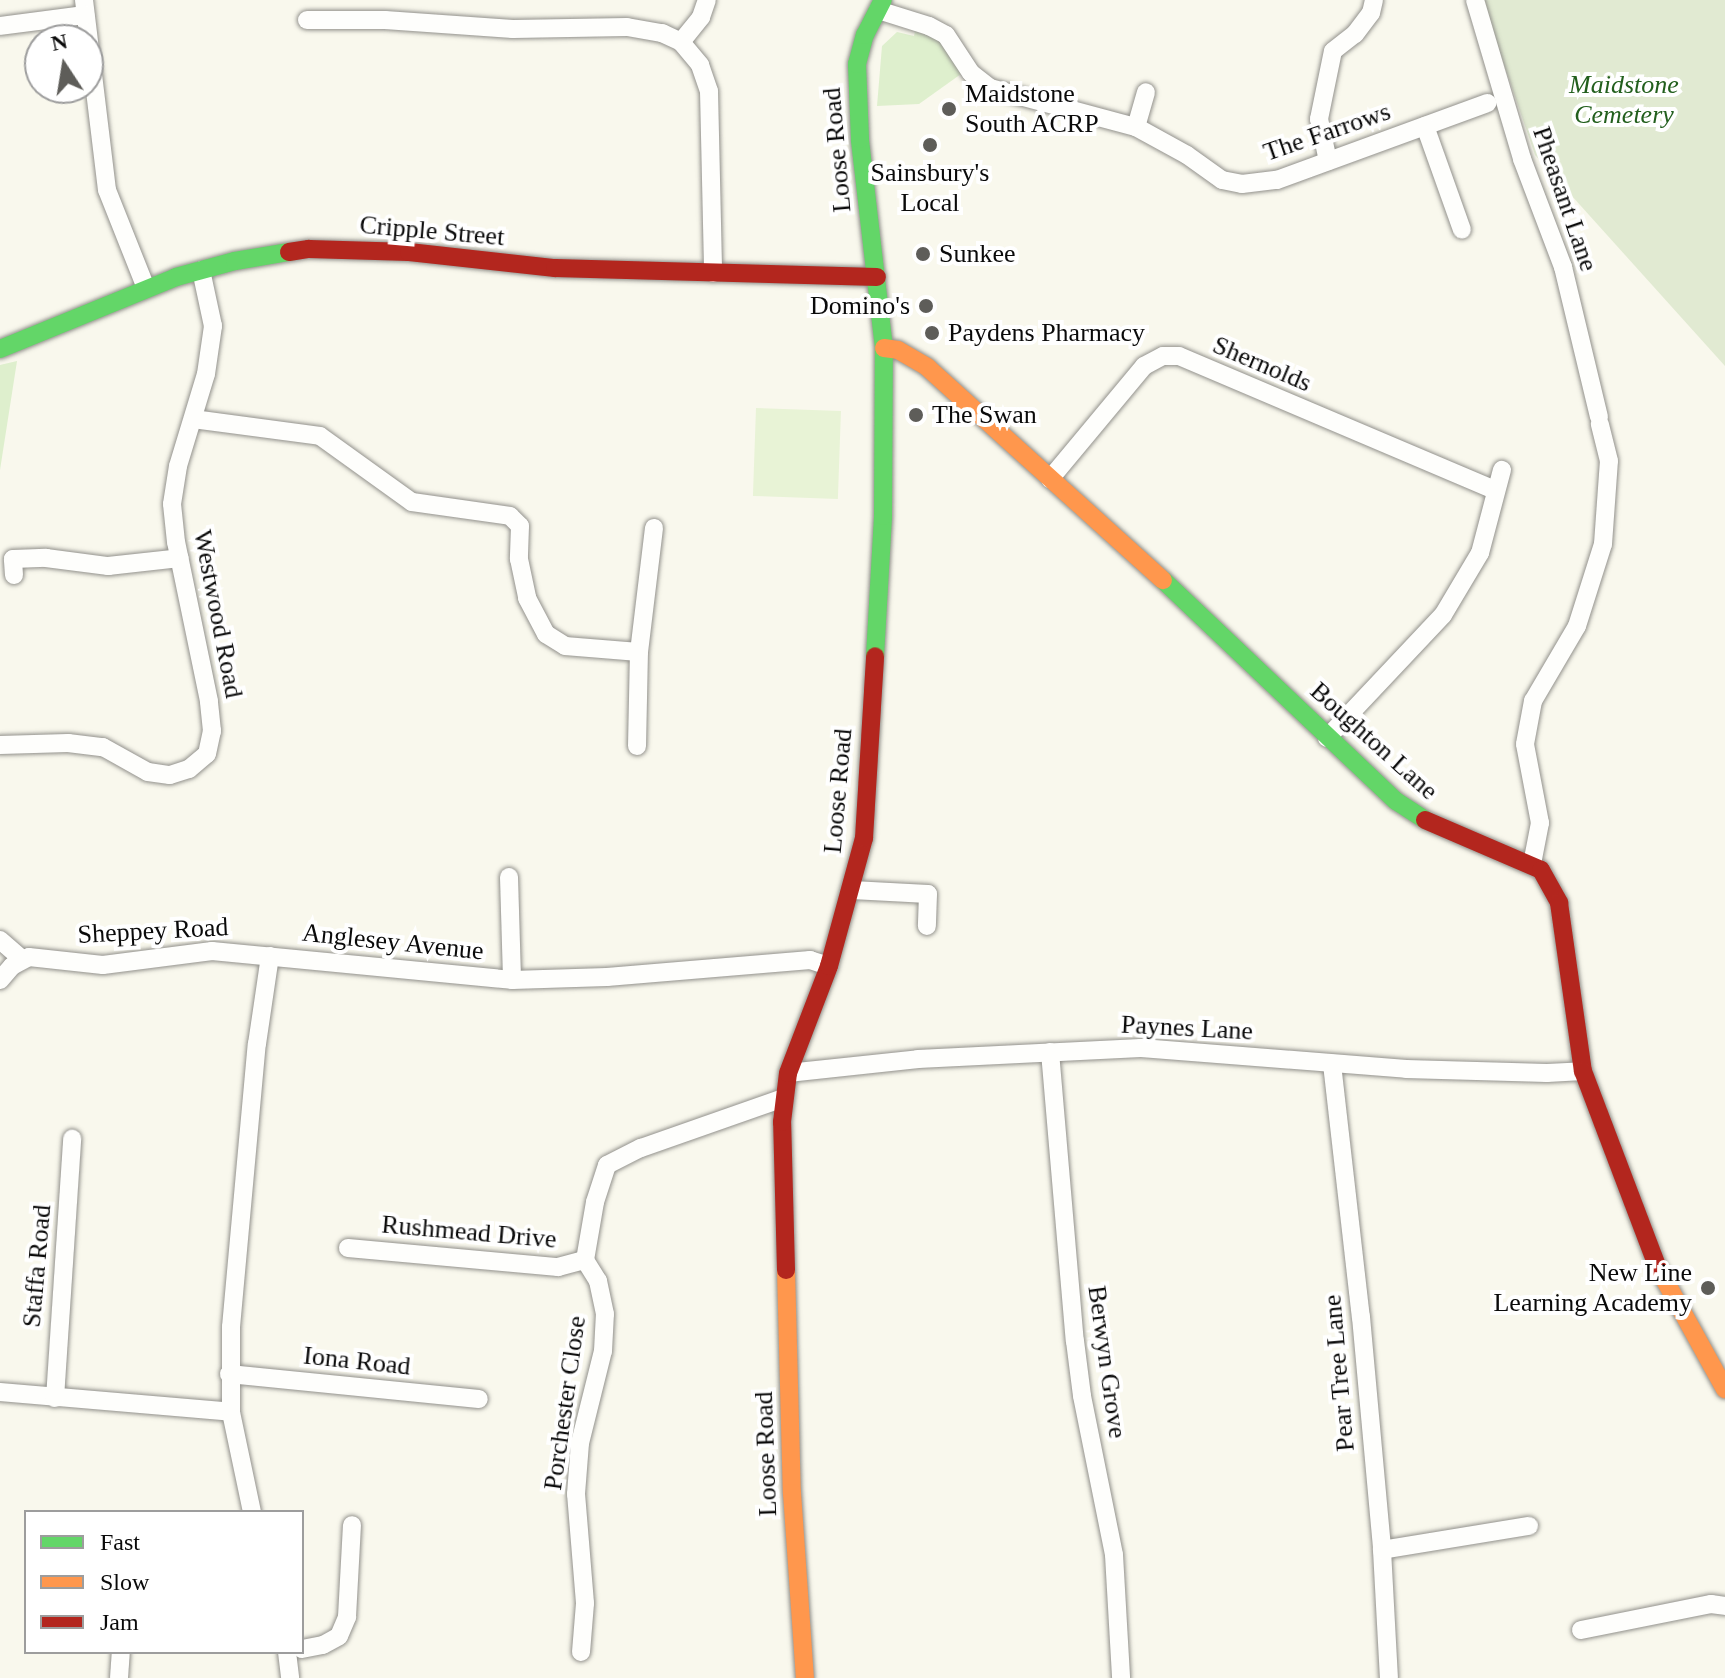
<!DOCTYPE html>
<html>
<head>
<meta charset="utf-8">
<style>
  body { margin:0 }
  #map { position:relative; width:1725px; height:1678px; overflow:hidden; background:#f9f8ed; font-family:"Times New Roman",serif }
  div>[style] { position:absolute }
  .green>* { inset:0; background:#deefcd }
  .cemetery>* { inset:0; background:#e1ead2 }
  .pitch>* { inset:0; background:#e8f3d6; transform-origin:0 0 }
  .roads { filter:drop-shadow(0 0 2px #92918c) drop-shadow(0 0 2px #92918c) }
  .street>* { height:18px; margin:-9px; padding:0 9px; transform-origin:9px; border-radius:9px; background:#fefefc }
  .fast>* { height:18px; margin:-9px; padding:0 9px; transform-origin:9px; border-radius:9px; background:#63d668 }
  .slow>* { height:18px; margin:-9px; padding:0 9px; transform-origin:9px; border-radius:9px; background:#ff974d }
  .jam>* { height:18px; margin:-9px; padding:0 9px; transform-origin:9px; border-radius:9px; background:#b3261e }
  .dots>* { width:22px; height:22px; translate:-50% -50%; box-sizing:border-box; border:4px solid #fff; border-radius:50% }
  span { translate:-50% -50%; white-space:nowrap; text-align:center; line-height:1.15; -webkit-text-stroke:8px #fff; paint-order:stroke }
  .park-label { font-size:26px; color:#225f1d; font-style:italic }
  .poi-label { font-size:26px; color:#0a0a0a }
  .left { translate:0 -50%; text-align:left }
  .right { translate:-100% -50%; text-align:right }
  .street-label { font-size:26px; color:#0a0a0a }
  .legend { position:absolute; left:24px; top:1510px; width:280px; height:144px; box-sizing:border-box; background:#fff; border:2px solid #9d9d9d; margin:0; padding:10px 14px; list-style:none; font-size:24px; color:#0a0a0a }
  .legend li { display:flex; align-items:center; gap:16px; height:40px }
  .legend b { width:40px; border:2px solid #9d9d9d }
  .north { position:absolute; left:24px; top:24px; width:80px; height:80px; box-sizing:border-box; background:#fff; border:2px solid #9d9d9d; border-radius:50%; rotate:348deg; font-size:22px; font-weight:700; line-height:32px; text-align:center; color:#0a0a0a }
  .north::after { content:''; display:block; margin:auto; width:28px; height:36px; background:#5e5d59; clip-path:polygon(50% 0,100% 100%,50% 72%,0 100%) }
</style>
</head>
<body>
<div id="map">
  <div class="green">
    <div style="clip-path:polygon(915px 31px,937px 39px,954px 51px,961px 74px,919px 104px,877px 106px,882px 46px,897px 32px,914px 36px)"></div>
    <div style="clip-path:polygon(17px 361px,0 470px,0 365px)"></div>
  </div>
  <div class="cemetery">
    <div style="clip-path:polygon(1482px 0,1725px 0,1725px 366px,1535px 155px)"></div>
  </div>
  <div class="pitch">
    <div style="left:756px;top:408px;width:85px;height:88px;rotate:2deg"></div>
  </div>
  <div class="roads">
    <div class="street">
      <div style="left:84px;top:0;width:191px;rotate:83.1deg"></div>
      <div style="left:107px;top:190px;width:105px;rotate:68.3deg"></div>
      <div style="left:1475px;top:0;width:166px;rotate:73.5deg"></div>
      <div style="left:1522px;top:159px;width:116px;rotate:69.2deg"></div>
      <div style="left:1563px;top:267px;width:154px;rotate:76.5deg"></div>
      <div style="left:878px;top:10px;width:53px;rotate:17.4deg"></div>
      <div style="left:929px;top:26px;width:19px;rotate:28deg"></div>
      <div style="left:946px;top:35px;width:45px;rotate:56.7deg"></div>
      <div style="left:971px;top:73px;width:24px;rotate:38deg"></div>
      <div style="left:990px;top:88px;width:151px;rotate:15deg"></div>
      <div style="left:1136px;top:127px;width:58px;rotate:28.8deg"></div>
      <div style="left:1187px;top:155px;width:43px;rotate:35.5deg"></div>
      <div style="left:1222px;top:180px;width:20px;rotate:11deg"></div>
      <div style="left:1242px;top:184px;width:35px;rotate:-7deg"></div>
      <div style="left:1277px;top:180px;width:224px;rotate:-20.1deg"></div>
      <div style="left:307px;top:20px;width:78px"></div>
      <div style="left:385px;top:20px;width:128px;rotate:4deg"></div>
      <div style="left:513px;top:29px;width:114px;rotate:-1deg"></div>
      <div style="left:627px;top:27px;width:36px;rotate:10deg"></div>
      <div style="left:662px;top:33px;width:21px;rotate:25deg"></div>
      <div style="left:681px;top:42px;width:30px;rotate:50deg"></div>
      <div style="left:700px;top:65px;width:28px;rotate:71deg"></div>
      <div style="left:709px;top:91px;width:182px;rotate:88.7deg"></div>
      <div style="left:0;top:26px;width:86px;rotate:-7.4deg"></div>
      <div style="left:681px;top:42px;width:32px;rotate:-51deg"></div>
      <div style="left:701px;top:17px;width:18px;rotate:-71deg"></div>
      <div style="left:1425px;top:126px;width:110px;rotate:70.4deg"></div>
      <div style="left:1136px;top:127px;width:36px;rotate:-74deg"></div>
      <div style="left:1328px;top:161px;width:43px;rotate:-102.1deg"></div>
      <div style="left:1319px;top:119px;width:69px;rotate:-78.4deg"></div>
      <div style="left:1333px;top:51px;width:28px;rotate:-38deg"></div>
      <div style="left:1355px;top:34px;width:26px;rotate:-53deg"></div>
      <div style="left:1371px;top:13px;width:13px;rotate:-77deg"></div>
      <div style="left:193px;top:419px;width:128px;rotate:7.6deg"></div>
      <div style="left:320px;top:436px;width:113px;rotate:35.7deg"></div>
      <div style="left:412px;top:502px;width:99px;rotate:8.1deg"></div>
      <div style="left:510px;top:516px;width:14px;rotate:45deg"></div>
      <div style="left:520px;top:526px;width:33px;rotate:92deg"></div>
      <div style="left:519px;top:559px;width:40px;rotate:78deg"></div>
      <div style="left:527px;top:598px;width:41px;rotate:62.2deg"></div>
      <div style="left:546px;top:634px;width:22px;rotate:32deg"></div>
      <div style="left:565px;top:646px;width:74px;rotate:4.6deg"></div>
      <div style="left:1050px;top:479px;width:147px;rotate:-50.2deg"></div>
      <div style="left:1144px;top:366px;width:21px;rotate:-28deg"></div>
      <div style="left:1163px;top:356px;width:16px"></div>
      <div style="left:1179px;top:356px;width:342px;rotate:23deg"></div>
      <div style="left:14px;top:575px;width:16px;rotate:-94deg"></div>
      <div style="left:13px;top:559px;width:33px;rotate:-2deg"></div>
      <div style="left:46px;top:558px;width:63px;rotate:7.4deg"></div>
      <div style="left:108px;top:566px;width:72px;rotate:-6.3deg"></div>
      <div style="left:1327px;top:738px;width:169px;rotate:-46.7deg"></div>
      <div style="left:1443px;top:615px;width:72px;rotate:-59.2deg"></div>
      <div style="left:1480px;top:553px;width:86px;rotate:-75.2deg"></div>
      <div style="left:0;top:745px;width:68px;rotate:-1.7deg"></div>
      <div style="left:68px;top:743px;width:35px;rotate:7deg"></div>
      <div style="left:103px;top:747px;width:51px;rotate:29.1deg"></div>
      <div style="left:148px;top:772px;width:22px;rotate:8deg"></div>
      <div style="left:170px;top:775px;width:20px;rotate:-18deg"></div>
      <div style="left:189px;top:769px;width:23px;rotate:-40deg"></div>
      <div style="left:207px;top:754px;width:24px;rotate:-78deg"></div>
      <div style="left:212px;top:731px;width:30px;rotate:-96deg"></div>
      <div style="left:209px;top:701px;width:162px;rotate:-101.7deg"></div>
      <div style="left:176px;top:542px;width:38px;rotate:-96deg"></div>
      <div style="left:172px;top:504px;width:38px;rotate:-81deg"></div>
      <div style="left:178px;top:466px;width:96px;rotate:-73.1deg"></div>
      <div style="left:206px;top:374px;width:49px;rotate:-81.7deg"></div>
      <div style="left:213px;top:326px;width:57px;rotate:-102.1deg"></div>
      <div style="left:637px;top:746px;width:94px;rotate:-88.8deg"></div>
      <div style="left:639px;top:652px;width:125px;rotate:-83.1deg"></div>
      <div style="left:1532px;top:864px;width:42px;rotate:-79deg"></div>
      <div style="left:1540px;top:823px;width:80px;rotate:-100.8deg"></div>
      <div style="left:1525px;top:744px;width:44px;rotate:-79.5deg"></div>
      <div style="left:1533px;top:701px;width:87px;rotate:-59.6deg"></div>
      <div style="left:1577px;top:626px;width:86px;rotate:-72.4deg"></div>
      <div style="left:1603px;top:544px;width:83px;rotate:-85.9deg"></div>
      <div style="left:1609px;top:461px;width:38px;rotate:-104deg"></div>
      <div style="left:509px;top:877px;width:103px;rotate:88.3deg"></div>
      <div style="left:852px;top:890px;width:76px;rotate:3deg"></div>
      <div style="left:928px;top:894px;width:32px;rotate:92deg"></div>
      <div style="left:0;top:940px;width:29px;rotate:41deg"></div>
      <div style="left:0;top:980px;width:18px;rotate:-49deg"></div>
      <div style="left:12px;top:966px;width:19px;rotate:-28deg"></div>
      <div style="left:29px;top:957px;width:74px;rotate:6.2deg"></div>
      <div style="left:103px;top:965px;width:110px;rotate:-7.3deg"></div>
      <div style="left:212px;top:951px;width:301px;rotate:5.5deg"></div>
      <div style="left:512px;top:980px;width:95px;rotate:-1.8deg"></div>
      <div style="left:607px;top:977px;width:204px;rotate:-4.8deg"></div>
      <div style="left:810px;top:960px;width:20px;rotate:18deg"></div>
      <div style="left:1050px;top:1052px;width:290px;rotate:85.1deg"></div>
      <div style="left:1075px;top:1341px;width:55px;rotate:82.7deg"></div>
      <div style="left:1082px;top:1396px;width:162px;rotate:78.6deg"></div>
      <div style="left:1114px;top:1555px;width:123px;rotate:86.7deg"></div>
      <div style="left:1332px;top:1064px;width:255px;rotate:83.5deg"></div>
      <div style="left:1361px;top:1317px;width:234px;rotate:84.8deg"></div>
      <div style="left:1382px;top:1550px;width:128px;rotate:86.9deg"></div>
      <div style="left:788px;top:1073px;width:131px;rotate:-6.1deg"></div>
      <div style="left:918px;top:1059px;width:223px;rotate:-2.8deg"></div>
      <div style="left:1141px;top:1048px;width:266px;rotate:4.5deg"></div>
      <div style="left:1406px;top:1069px;width:141px;rotate:1.6deg"></div>
      <div style="left:1547px;top:1073px;width:36px;rotate:-3deg"></div>
      <div style="left:348px;top:1248px;width:211px;rotate:5.2deg"></div>
      <div style="left:558px;top:1267px;width:28px;rotate:-15deg"></div>
      <div style="left:585px;top:1260px;width:59px;rotate:-80.2deg"></div>
      <div style="left:595px;top:1202px;width:39px;rotate:-72deg"></div>
      <div style="left:607px;top:1165px;width:38px;rotate:-27deg"></div>
      <div style="left:641px;top:1148px;width:151px;rotate:-19.3deg"></div>
      <div style="left:229px;top:1374px;width:251px;rotate:5.7deg"></div>
      <div style="left:0;top:1392px;width:232px;rotate:4.9deg"></div>
      <div style="left:55px;top:1398px;width:260px;rotate:-86.2deg"></div>
      <div style="left:252px;top:1512px;width:102px;rotate:-101.9deg"></div>
      <div style="left:231px;top:1412px;width:85px;rotate:-90deg"></div>
      <div style="left:231px;top:1327px;width:284px;rotate:-84.8deg"></div>
      <div style="left:257px;top:1044px;width:89px;rotate:-81.6deg"></div>
      <div style="left:1382px;top:1550px;width:149px;rotate:-9.3deg"></div>
      <div style="left:1581px;top:1630px;width:133px;rotate:-11.3deg"></div>
      <div style="left:1711px;top:1604px;width:14px;rotate:8deg"></div>
      <div style="left:302px;top:1649px;width:21px;rotate:-11deg"></div>
      <div style="left:323px;top:1645px;width:18px;rotate:-29deg"></div>
      <div style="left:339px;top:1636px;width:21px;rotate:-67deg"></div>
      <div style="left:347px;top:1617px;width:92px;rotate:-86.9deg"></div>
      <div style="left:287px;top:1652px;width:26px;rotate:83deg"></div>
      <div style="left:581px;top:1652px;width:49px;rotate:-85.3deg"></div>
      <div style="left:585px;top:1603px;width:109px;rotate:-94.7deg"></div>
      <div style="left:576px;top:1494px;width:51px;rotate:-85.5deg"></div>
      <div style="left:580px;top:1443px;width:95px;rotate:-76deg"></div>
      <div style="left:603px;top:1351px;width:37px;rotate:-87deg"></div>
      <div style="left:605px;top:1314px;width:34px;rotate:-102deg"></div>
      <div style="left:598px;top:1281px;width:25px;rotate:-122deg"></div>
      <div style="left:119px;top:1678px;width:26px;rotate:-86deg"></div>
    </div>
    <div class="fast">
      <div style="left:0;top:349px;width:190px;rotate:-22.2deg"></div>
      <div style="left:176px;top:277px;width:61px;rotate:-15.2deg"></div>
      <div style="left:235px;top:261px;width:55px;rotate:-9.5deg"></div>
      <div style="left:1163px;top:580px;width:321px;rotate:43.5deg"></div>
      <div style="left:1396px;top:801px;width:35px;rotate:33deg"></div>
      <div style="left:875px;top:656px;width:140px;rotate:-86.7deg"></div>
      <div style="left:883px;top:516px;width:168px;rotate:-89.7deg"></div>
      <div style="left:884px;top:348px;width:210px;rotate:-96.6deg"></div>
      <div style="left:860px;top:139px;width:75px;rotate:-92.3deg"></div>
      <div style="left:857px;top:64px;width:30px;rotate:-75deg"></div>
      <div style="left:865px;top:35px;width:39px;rotate:-63deg"></div>
    </div>
    <div class="slow">
      <div style="left:884px;top:348px;width:14px;rotate:8deg"></div>
      <div style="left:898px;top:350px;width:34px;rotate:30deg"></div>
      <div style="left:927px;top:367px;width:318px;rotate:42.1deg"></div>
      <div style="left:1657px;top:1266px;width:141px;rotate:61.1deg"></div>
      <div style="left:786px;top:1270px;width:223px;rotate:88.5deg"></div>
      <div style="left:792px;top:1493px;width:185px;rotate:86deg"></div>
    </div>
    <div class="jam">
      <div style="left:289px;top:252px;width:20px;rotate:-9deg"></div>
      <div style="left:309px;top:249px;width:100px;rotate:1.7deg"></div>
      <div style="left:409px;top:252px;width:147px;rotate:6.3deg"></div>
      <div style="left:555px;top:268px;width:322px;rotate:1.6deg"></div>
      <div style="left:1425px;top:820px;width:126px;rotate:23.3deg"></div>
      <div style="left:1541px;top:870px;width:38px;rotate:61deg"></div>
      <div style="left:1559px;top:903px;width:170px;rotate:81.9deg"></div>
      <div style="left:1583px;top:1071px;width:209px;rotate:69.2deg"></div>
      <div style="left:786px;top:1270px;width:148px;rotate:-91.5deg"></div>
      <div style="left:782px;top:1122px;width:49px;rotate:-83deg"></div>
      <div style="left:788px;top:1073px;width:115px;rotate:-69deg"></div>
      <div style="left:829px;top:966px;width:133px;rotate:-74.7deg"></div>
      <div style="left:864px;top:838px;width:182px;rotate:-86.5deg"></div>
    </div>
  </div>
  <div class="dots">
    <div style="left:949px;top:109px;background:#5e5d59"></div>
    <div style="left:930px;top:145px;background:#5e5d59"></div>
    <div style="left:923px;top:254px;background:#5e5d59"></div>
    <div style="left:926px;top:306px;background:#5e5d59"></div>
    <div style="left:932px;top:333px;background:#5e5d59"></div>
    <div style="left:916px;top:415px;background:#5e5d59"></div>
    <div style="left:1708px;top:1288px;background:#5e5d59"></div>
  </div>
  <div class="park-label">
    <span style="left:1624px;top:100px">Maidstone<br>Cemetery</span>
  </div>
  <div class="poi-label">
    <span class="left" style="left:965px;top:109px">Maidstone<br>South ACRP</span>
    <span style="left:930px;top:188px">Sainsbury's<br>Local</span>
    <span class="left" style="left:939px;top:254px">Sunkee</span>
    <span class="right" style="left:910px;top:306px">Domino's</span>
    <span class="left" style="left:948px;top:333px">Paydens Pharmacy</span>
    <span class="left" style="left:932px;top:415px">The Swan</span>
    <span class="right" style="left:1692px;top:1288px">New Line<br>Learning Academy</span>
  </div>
  <div class="street-label">
    <span style="left:1327px;top:132px;rotate:-19deg">The Farrows</span>
    <span style="left:837px;top:150px;rotate:-95deg">Loose Road</span>
    <span style="left:1565px;top:199px;rotate:71deg">Pheasant Lane</span>
    <span style="left:432px;top:231px;rotate:5deg">Cripple Street</span>
    <span style="left:1262px;top:364px;rotate:23deg">Shernolds</span>
    <span style="left:218px;top:614px;rotate:79deg">Westwood Road</span>
    <span style="left:1374px;top:741px;rotate:42deg">Boughton Lane</span>
    <span style="left:838px;top:791px;rotate:-85deg">Loose Road</span>
    <span style="left:153px;top:931px;rotate:-3deg">Sheppey Road</span>
    <span style="left:393px;top:942px;rotate:6deg">Anglesey Avenue</span>
    <span style="left:1187px;top:1028px;rotate:3deg">Paynes Lane</span>
    <span style="left:469px;top:1232px;rotate:5deg">Rushmead Drive</span>
    <span style="left:37px;top:1266px;rotate:-85deg">Staffa Road</span>
    <span style="left:357px;top:1361px;rotate:6deg">Iona Road</span>
    <span style="left:1107px;top:1362px;rotate:82deg">Berwyn Grove</span>
    <span style="left:1339px;top:1373px;rotate:-95deg">Pear Tree Lane</span>
    <span style="left:565px;top:1403px;rotate:-82deg">Porchester Close</span>
    <span style="left:766px;top:1454px;rotate:-92deg">Loose Road</span>
  </div>
  <ul class="legend">
  <li><b style="height:10px;background:#63d668"></b>Fast</li>
  <li><b style="height:10px;background:#ff974d"></b>Slow</li>
  <li><b style="height:10px;background:#b3261e"></b>Jam</li>
  </ul>
  <div class="north">N</div>
</div>
</body>
</html>
